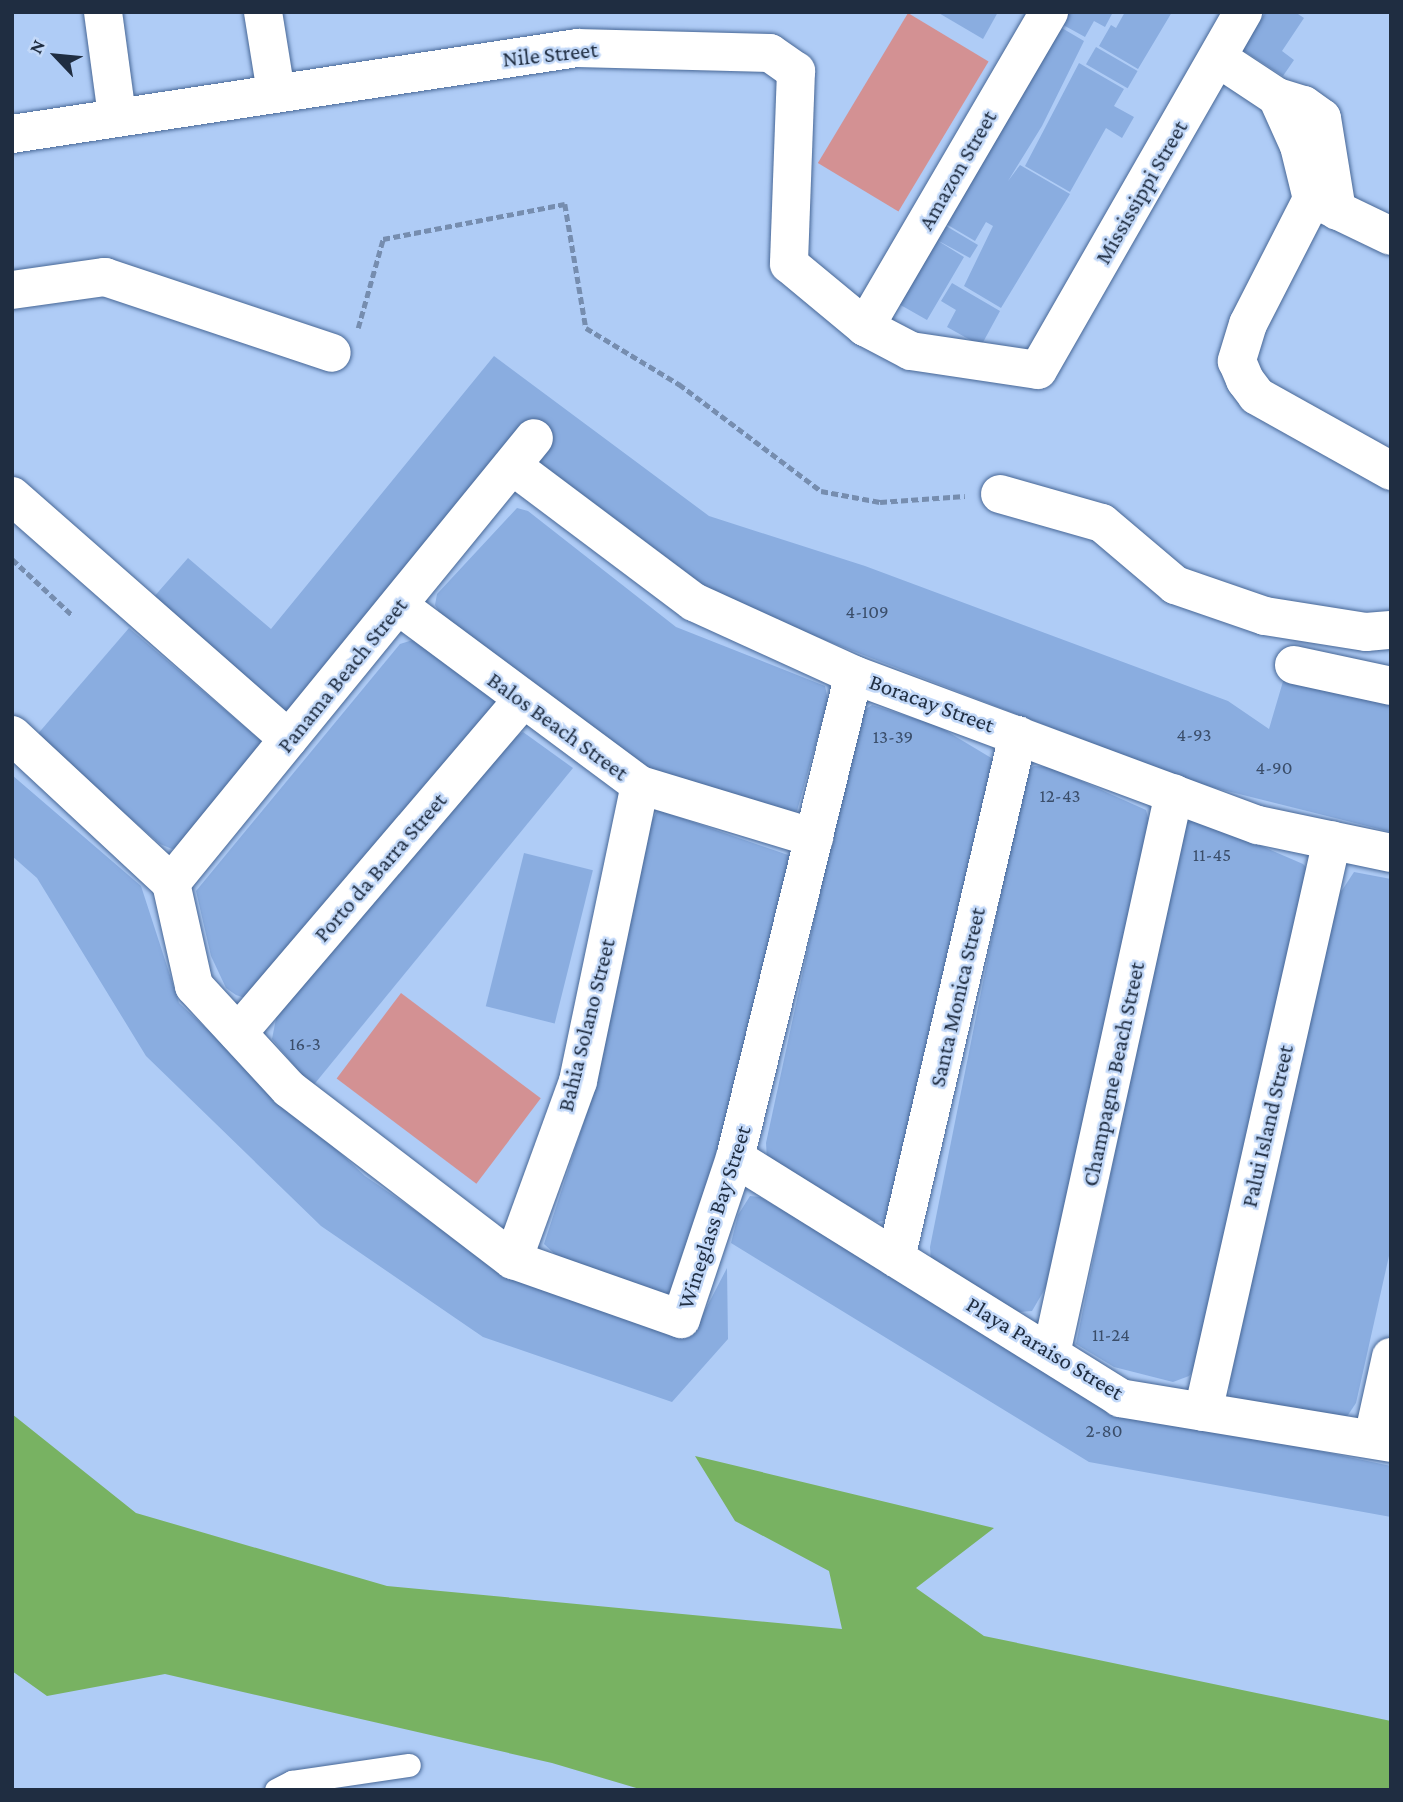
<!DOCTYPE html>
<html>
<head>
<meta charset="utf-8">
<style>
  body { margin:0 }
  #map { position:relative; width:1403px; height:1802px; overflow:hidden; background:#afccf6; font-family:"Crimson Pro",serif }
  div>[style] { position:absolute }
  .green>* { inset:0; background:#d39193; transform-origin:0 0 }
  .water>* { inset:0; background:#78b262 }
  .building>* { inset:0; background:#8aade0; transform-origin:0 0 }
  .path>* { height:4.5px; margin-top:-2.25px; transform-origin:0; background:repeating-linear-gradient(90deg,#768daf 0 7px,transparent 0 10.5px) }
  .roads { filter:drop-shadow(0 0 2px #476796) drop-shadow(0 0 2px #476796) }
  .service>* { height:23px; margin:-11.5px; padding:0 11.5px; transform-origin:11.5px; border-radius:11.5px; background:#fff }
  .minor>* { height:38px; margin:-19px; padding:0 19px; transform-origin:19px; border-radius:19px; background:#fff }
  span { translate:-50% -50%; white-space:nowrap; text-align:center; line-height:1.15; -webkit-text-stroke:5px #c3d9f9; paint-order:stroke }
  .number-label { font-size:19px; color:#3a4d69 }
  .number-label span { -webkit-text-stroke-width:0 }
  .street-label { font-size:23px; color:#1f2d41 }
  .frame { position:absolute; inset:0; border:14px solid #1f2d41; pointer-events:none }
  .north { position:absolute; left:21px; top:21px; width:70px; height:70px; -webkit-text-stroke:5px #c3d9f9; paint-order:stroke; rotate:296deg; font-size:19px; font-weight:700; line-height:28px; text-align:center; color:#1f2d41 }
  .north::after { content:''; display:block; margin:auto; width:24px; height:32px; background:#1f2d41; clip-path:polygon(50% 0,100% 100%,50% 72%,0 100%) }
</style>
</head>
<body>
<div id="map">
  <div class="green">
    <div style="left:908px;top:13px;width:94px;height:175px;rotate:31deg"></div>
    <div style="left:401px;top:993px;width:175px;height:107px;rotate:37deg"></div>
  </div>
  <div class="water">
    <div style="clip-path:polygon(12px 1414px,136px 1513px,387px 1586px,842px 1629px,829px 1571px,735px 1521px,695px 1456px,994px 1528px,916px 1588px,984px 1636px,1391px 1721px,1391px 1790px,643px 1790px,552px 1763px,165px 1674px,47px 1696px,12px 1671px)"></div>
  </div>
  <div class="building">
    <div style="clip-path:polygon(937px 12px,998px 12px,983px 39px)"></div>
    <div style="clip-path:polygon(1049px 12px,1113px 12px,1105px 27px,1094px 21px,1085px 37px,1047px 16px)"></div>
    <div style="clip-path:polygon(1125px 12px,1172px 12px,1138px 69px,1099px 46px,1111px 25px,1116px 28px)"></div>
    <div style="clip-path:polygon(1266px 12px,1295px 12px,1304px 18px,1282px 51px,1294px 60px,1283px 76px,1241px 49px)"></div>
    <div style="clip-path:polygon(1055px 24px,1084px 41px,1042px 126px,1008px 181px,1020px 165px,1070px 194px,1001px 308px,964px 286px,993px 226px,986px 222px,975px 241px,941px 221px)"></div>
    <div style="left:1096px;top:47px;width:48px;height:20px;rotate:30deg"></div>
    <div style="clip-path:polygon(1079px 63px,1124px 89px,1114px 106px,1134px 117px,1122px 138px,1106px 128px,1070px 192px,1025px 166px)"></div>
    <div style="clip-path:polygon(936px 220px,978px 245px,970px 258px,935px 239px,964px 257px,927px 320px,890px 299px)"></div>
    <div style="clip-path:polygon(952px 283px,1000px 311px,981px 346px,947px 327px,956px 310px,941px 301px)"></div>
    <div style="clip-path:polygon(494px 356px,709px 516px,865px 566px,1228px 701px,1269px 729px,1284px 678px,1391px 704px,1391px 832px,1195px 783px,690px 588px,531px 469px,286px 712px,145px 607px,188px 558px,271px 629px)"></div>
    <div style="clip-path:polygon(517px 508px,528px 511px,676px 627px,825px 686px,828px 700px,797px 811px,789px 816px,624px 760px,441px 615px,435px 605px,437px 594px)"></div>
    <div style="clip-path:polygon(129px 628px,260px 740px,261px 746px,182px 846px,172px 849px,160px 844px,36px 736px)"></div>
    <div style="clip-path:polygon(419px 638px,491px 693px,496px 702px,245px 998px,236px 995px,226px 988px,211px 956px,196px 891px,400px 644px)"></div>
    <div style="clip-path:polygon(872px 705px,938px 726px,998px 762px,888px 1220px,877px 1222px,767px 1160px,766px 1143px,852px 744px,861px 712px)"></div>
    <div style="clip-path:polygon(523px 732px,573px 768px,312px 1087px,272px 1039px,277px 1014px,511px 740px)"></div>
    <div style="clip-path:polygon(1034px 766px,1050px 767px,1146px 810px,1149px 821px,1046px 1287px,1032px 1311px,1019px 1312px,931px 1261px,930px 1247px,1025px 772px)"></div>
    <div style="clip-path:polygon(12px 775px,141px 886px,179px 1003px,365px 1176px,507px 1274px,699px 1322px,727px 1268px,728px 1339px,672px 1402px,483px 1337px,321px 1226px,146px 1056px,37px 878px,12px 856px)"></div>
    <div style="clip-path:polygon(658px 810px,791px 856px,729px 1140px,671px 1294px,650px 1298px,556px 1255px,544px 1244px,596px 1085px,648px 827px)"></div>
    <div style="clip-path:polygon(1197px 818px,1303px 864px,1310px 871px,1201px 1361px,1189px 1376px,1173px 1382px,1114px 1367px,1076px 1344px,1182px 825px)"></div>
    <div style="left:524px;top:853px;width:71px;height:158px;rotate:14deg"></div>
    <div style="clip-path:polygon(1354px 872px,1391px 879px,1391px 1247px,1356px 1403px,1344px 1421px,1230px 1398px,1229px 1386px,1335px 901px)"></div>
    <div style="clip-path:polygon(750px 1196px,760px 1197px,1129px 1411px,1391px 1466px,1391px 1517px,1089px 1462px,731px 1243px,738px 1215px)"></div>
  </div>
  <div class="path">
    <div style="left:358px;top:328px;width:92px;rotate:-74.3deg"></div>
    <div style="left:383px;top:239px;width:185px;rotate:-10.9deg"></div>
    <div style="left:565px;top:204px;width:126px;rotate:80.4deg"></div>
    <div style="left:586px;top:328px;width:109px;rotate:31.1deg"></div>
    <div style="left:679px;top:384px;width:178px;rotate:37deg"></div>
    <div style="left:821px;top:491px;width:60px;rotate:10.6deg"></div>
    <div style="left:880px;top:502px;width:85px;rotate:-4deg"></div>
    <div style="left:12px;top:559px;width:81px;rotate:43deg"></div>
  </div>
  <div class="roads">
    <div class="service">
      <div style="left:276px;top:1790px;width:18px;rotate:-27deg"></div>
      <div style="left:292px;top:1782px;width:118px;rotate:-8.3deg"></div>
    </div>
    <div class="minor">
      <div style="left:103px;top:12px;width:105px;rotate:82.3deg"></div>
      <div style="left:263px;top:12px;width:81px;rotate:80.8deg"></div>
      <div style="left:1218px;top:58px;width:71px;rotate:33.5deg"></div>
      <div style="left:1277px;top:97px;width:54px;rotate:65.8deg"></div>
      <div style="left:1299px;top:146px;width:55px;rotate:76.2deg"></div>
      <div style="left:1312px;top:199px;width:140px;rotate:117.1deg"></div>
      <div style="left:1248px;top:324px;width:39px;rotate:107deg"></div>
      <div style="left:1237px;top:361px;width:21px;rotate:67deg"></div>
      <div style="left:1245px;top:380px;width:20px;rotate:53deg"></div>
      <div style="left:1257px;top:396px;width:154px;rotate:29.2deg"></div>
      <div style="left:1277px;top:97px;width:28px;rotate:17deg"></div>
      <div style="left:1304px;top:105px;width:22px;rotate:36deg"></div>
      <div style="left:1322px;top:118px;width:94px;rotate:80.8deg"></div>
      <div style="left:12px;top:134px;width:572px;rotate:-8.65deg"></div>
      <div style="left:577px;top:48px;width:193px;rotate:1.5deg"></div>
      <div style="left:770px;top:53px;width:32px;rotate:35deg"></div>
      <div style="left:796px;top:71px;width:193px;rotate:92.1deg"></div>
      <div style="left:789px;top:264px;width:99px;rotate:39.7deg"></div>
      <div style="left:865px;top:327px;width:52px;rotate:27.6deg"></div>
      <div style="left:911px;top:351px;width:128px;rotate:8.5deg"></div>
      <div style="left:1038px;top:370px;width:413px;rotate:-60.2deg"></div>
      <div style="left:1314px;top:199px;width:85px;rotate:25.7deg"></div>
      <div style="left:12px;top:290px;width:94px;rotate:-8deg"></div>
      <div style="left:105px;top:277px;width:239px;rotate:18.5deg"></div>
      <div style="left:865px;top:327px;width:365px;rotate:-59.7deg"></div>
      <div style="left:514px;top:467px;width:225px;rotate:36.9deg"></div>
      <div style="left:694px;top:602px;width:176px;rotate:24.5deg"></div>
      <div style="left:854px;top:675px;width:431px;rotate:20.4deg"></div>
      <div style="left:1258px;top:825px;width:136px;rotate:11.9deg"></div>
      <div style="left:1000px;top:494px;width:106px;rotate:15.9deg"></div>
      <div style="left:1102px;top:523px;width:96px;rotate:40.3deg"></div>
      <div style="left:1175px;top:585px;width:95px;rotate:19deg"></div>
      <div style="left:1265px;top:616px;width:102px;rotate:9deg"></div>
      <div style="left:1366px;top:632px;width:25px;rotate:-5deg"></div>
      <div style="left:12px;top:496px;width:368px;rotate:41.3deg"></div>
      <div style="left:399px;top:606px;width:300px;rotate:36.6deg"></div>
      <div style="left:640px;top:785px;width:182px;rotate:16.9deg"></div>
      <div style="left:1294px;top:665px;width:99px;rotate:12.2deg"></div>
      <div style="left:12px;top:735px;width:217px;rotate:42.9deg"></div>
      <div style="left:171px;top:883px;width:106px;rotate:77.4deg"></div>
      <div style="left:194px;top:986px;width:140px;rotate:47.3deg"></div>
      <div style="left:289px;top:1089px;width:282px;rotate:37.4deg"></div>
      <div style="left:513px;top:1260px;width:178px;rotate:19.4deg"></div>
      <div style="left:681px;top:1319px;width:170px;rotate:-71.5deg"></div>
      <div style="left:735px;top:1158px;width:497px;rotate:-76.2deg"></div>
      <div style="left:171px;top:883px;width:574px;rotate:-50.79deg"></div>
      <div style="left:238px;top:1033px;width:437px;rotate:-49.5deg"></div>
      <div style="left:735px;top:1158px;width:454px;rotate:31.9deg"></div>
      <div style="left:1120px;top:1398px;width:275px;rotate:9.4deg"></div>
      <div style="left:896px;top:1258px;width:537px;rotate:-76.87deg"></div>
      <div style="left:513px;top:1260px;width:190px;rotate:-70deg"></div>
      <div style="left:578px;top:1081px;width:302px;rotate:-78.2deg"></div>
      <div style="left:1051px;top:1354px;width:574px;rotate:-77.63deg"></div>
      <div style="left:1203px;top:1412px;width:586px;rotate:-77.29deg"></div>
      <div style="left:1373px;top:1438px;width:83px;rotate:-77.5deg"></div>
    </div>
  </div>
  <div class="number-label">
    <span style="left:867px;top:612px">4-109</span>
    <span style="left:1194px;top:735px">4-93</span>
    <span style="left:893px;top:737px">13-39</span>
    <span style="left:1274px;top:768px">4-90</span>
    <span style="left:1060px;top:796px">12-43</span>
    <span style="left:1212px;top:855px">11-45</span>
    <span style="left:305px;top:1044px">16-3</span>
    <span style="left:1111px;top:1335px">11-24</span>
    <span style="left:1104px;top:1431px">2-80</span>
  </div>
  <div class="street-label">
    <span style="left:550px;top:54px;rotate:-6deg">Nile Street</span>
    <span style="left:957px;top:170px;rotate:-60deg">Amazon Street</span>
    <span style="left:1141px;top:192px;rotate:-60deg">Mississippi Street</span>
    <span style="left:342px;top:675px;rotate:-51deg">Panama Beach Street</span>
    <span style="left:932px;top:703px;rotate:20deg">Boracay Street</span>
    <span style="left:558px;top:726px;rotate:36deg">Balos Beach Street</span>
    <span style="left:380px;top:867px;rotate:-49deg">Porto da Barra Street</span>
    <span style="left:957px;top:997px;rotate:-77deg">Santa Monica Street</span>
    <span style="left:586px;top:1025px;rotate:-76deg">Bahia Solano Street</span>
    <span style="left:1113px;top:1074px;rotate:-78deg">Champagne Beach Street</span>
    <span style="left:1267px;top:1126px;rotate:-77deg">Palui Island Street</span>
    <span style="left:714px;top:1217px;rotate:-72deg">Wineglass Bay Street</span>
    <span style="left:1045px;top:1348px;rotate:31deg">Playa Paraiso Street</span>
  </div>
  <div class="frame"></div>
  <div class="north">N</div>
</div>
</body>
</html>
